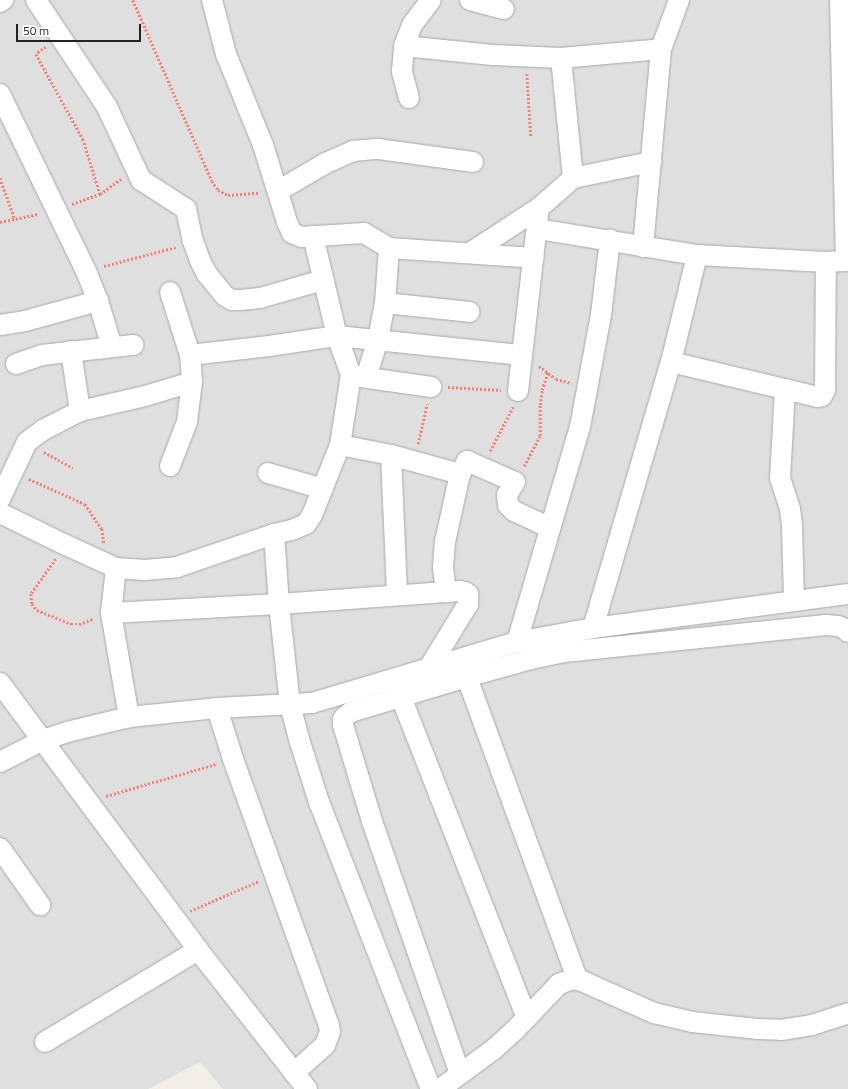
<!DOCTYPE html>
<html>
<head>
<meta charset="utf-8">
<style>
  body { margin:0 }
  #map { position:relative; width:848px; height:1089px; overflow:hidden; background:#f2efe9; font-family:"Titillium Web",sans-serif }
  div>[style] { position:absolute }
  .residential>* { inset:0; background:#e0dfdf }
  .path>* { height:2.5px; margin-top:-1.25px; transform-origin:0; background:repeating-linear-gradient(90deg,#fa8072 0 2px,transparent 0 4px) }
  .roads { filter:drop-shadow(0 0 1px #a9a9a9) drop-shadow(0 0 1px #a9a9a9) }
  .minor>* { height:20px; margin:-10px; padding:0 10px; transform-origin:10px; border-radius:10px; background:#fff }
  span { translate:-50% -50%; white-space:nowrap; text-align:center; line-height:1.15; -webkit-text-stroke:3px #fff; paint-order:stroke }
  .scale { position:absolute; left:16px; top:24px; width:125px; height:18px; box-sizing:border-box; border:2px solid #222; border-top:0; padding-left:5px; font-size:12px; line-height:14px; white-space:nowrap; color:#222; -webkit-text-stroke:3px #fff; paint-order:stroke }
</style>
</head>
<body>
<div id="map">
  <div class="residential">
    <div style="clip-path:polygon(0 0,848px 0,848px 1089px,223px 1089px,200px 1062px,148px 1089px,0 1089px)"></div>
  </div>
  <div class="path">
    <div style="left:133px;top:0;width:197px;rotate:66.4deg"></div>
    <div style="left:212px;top:181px;width:11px;rotate:56deg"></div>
    <div style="left:218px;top:190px;width:11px;rotate:27deg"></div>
    <div style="left:228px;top:195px;width:32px;rotate:-4deg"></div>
    <div style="left:46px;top:47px;width:12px;rotate:145deg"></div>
    <div style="left:36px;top:54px;width:97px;rotate:61.1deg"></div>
    <div style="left:83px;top:139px;width:58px;rotate:72.8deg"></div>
    <div style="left:527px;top:74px;width:62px;rotate:86.3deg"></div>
    <div style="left:0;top:178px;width:44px;rotate:69.9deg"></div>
    <div style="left:72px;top:204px;width:30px;rotate:-20deg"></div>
    <div style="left:100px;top:194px;width:26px;rotate:-36deg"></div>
    <div style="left:0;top:222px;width:40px;rotate:-12deg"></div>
    <div style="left:104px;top:266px;width:74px;rotate:-14.8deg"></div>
    <div style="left:539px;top:366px;width:21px;rotate:37deg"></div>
    <div style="left:556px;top:379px;width:16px;rotate:15deg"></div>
    <div style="left:448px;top:387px;width:53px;rotate:3.2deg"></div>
    <div style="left:418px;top:444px;width:41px;rotate:-77.3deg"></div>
    <div style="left:490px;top:451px;width:50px;rotate:-62.4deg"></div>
    <div style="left:44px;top:452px;width:33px;rotate:29deg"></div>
    <div style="left:524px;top:466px;width:34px;rotate:-62deg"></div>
    <div style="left:540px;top:436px;width:31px;rotate:-90deg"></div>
    <div style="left:540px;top:405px;width:15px;rotate:-82deg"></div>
    <div style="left:542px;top:390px;width:19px;rotate:-72deg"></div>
    <div style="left:29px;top:479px;width:61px;rotate:24.1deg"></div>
    <div style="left:85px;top:504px;width:30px;rotate:56deg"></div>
    <div style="left:102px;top:529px;width:14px;rotate:82deg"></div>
    <div style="left:56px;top:559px;width:43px;rotate:125.5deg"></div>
    <div style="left:31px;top:594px;width:10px;rotate:84deg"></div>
    <div style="left:32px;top:604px;width:8px;rotate:50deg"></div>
    <div style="left:37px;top:610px;width:37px;rotate:22deg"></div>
    <div style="left:71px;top:624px;width:8px"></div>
    <div style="left:79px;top:624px;width:15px;rotate:-20deg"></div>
    <div style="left:106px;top:796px;width:115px;rotate:-16.2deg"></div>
    <div style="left:190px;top:911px;width:75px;rotate:-23.5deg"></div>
  </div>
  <div class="roads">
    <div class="minor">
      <div style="left:36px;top:0;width:128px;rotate:56.4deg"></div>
      <div style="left:107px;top:107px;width:81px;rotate:65deg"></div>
      <div style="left:141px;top:180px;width:54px;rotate:32.8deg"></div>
      <div style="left:186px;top:209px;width:33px;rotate:78deg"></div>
      <div style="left:193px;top:241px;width:23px;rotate:70deg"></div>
      <div style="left:201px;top:263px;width:13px;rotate:61deg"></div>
      <div style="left:207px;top:274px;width:28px;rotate:51deg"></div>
      <div style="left:225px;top:296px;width:8px;rotate:30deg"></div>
      <div style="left:232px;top:300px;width:9px"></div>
      <div style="left:241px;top:300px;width:19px;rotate:-6deg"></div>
      <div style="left:260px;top:298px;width:66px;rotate:-15.9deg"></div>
      <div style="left:212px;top:0;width:56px;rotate:75.5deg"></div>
      <div style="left:226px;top:54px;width:98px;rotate:67.9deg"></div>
      <div style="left:263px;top:145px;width:81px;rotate:72.7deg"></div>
      <div style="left:287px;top:222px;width:12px;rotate:66deg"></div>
      <div style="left:292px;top:233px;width:11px;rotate:22deg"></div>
      <div style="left:302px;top:237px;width:62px;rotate:-3.7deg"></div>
      <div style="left:364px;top:233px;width:29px;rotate:31deg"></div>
      <div style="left:389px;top:248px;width:145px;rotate:3.9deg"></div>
      <div style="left:470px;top:0;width:35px;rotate:15deg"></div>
      <div style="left:840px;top:0;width:261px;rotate:88.7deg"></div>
      <div style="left:0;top:2px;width:4px;rotate:-34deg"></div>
      <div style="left:404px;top:46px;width:89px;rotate:5.8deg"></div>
      <div style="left:493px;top:55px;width:68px;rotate:2.5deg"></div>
      <div style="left:561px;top:58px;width:100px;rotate:-5.1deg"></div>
      <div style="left:661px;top:49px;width:199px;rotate:95.2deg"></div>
      <div style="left:661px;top:49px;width:52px;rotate:-69.8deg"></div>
      <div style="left:561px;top:58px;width:121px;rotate:84.3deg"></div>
      <div style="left:0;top:94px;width:197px;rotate:64.1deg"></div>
      <div style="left:86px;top:271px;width:32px;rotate:68deg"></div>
      <div style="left:98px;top:301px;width:48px;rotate:73.1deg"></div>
      <div style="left:409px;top:98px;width:28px;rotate:-105deg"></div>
      <div style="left:402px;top:71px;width:25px;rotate:-85deg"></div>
      <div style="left:404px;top:46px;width:22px;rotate:-69deg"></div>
      <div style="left:412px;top:25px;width:31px;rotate:-53deg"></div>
      <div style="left:278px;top:191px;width:56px;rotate:-30.3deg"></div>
      <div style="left:326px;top:163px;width:30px;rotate:-24deg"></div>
      <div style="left:353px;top:151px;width:25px;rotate:-5deg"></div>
      <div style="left:378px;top:149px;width:96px;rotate:7.8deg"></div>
      <div style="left:538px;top:229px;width:161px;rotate:9.3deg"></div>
      <div style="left:697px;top:255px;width:129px;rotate:3.1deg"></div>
      <div style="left:826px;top:262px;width:22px;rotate:-3deg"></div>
      <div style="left:470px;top:253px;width:82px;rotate:-33.1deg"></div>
      <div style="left:385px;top:303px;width:85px;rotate:6deg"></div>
      <div style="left:0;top:325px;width:25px;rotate:-9deg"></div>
      <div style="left:25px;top:321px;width:76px;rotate:-15.3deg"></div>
      <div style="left:71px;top:351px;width:61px;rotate:81.5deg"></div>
      <div style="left:190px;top:355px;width:80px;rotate:-6.5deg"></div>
      <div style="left:269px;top:346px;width:69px;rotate:-8.4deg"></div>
      <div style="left:337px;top:336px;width:186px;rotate:5.9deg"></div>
      <div style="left:671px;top:362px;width:151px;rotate:13.4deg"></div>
      <div style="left:818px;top:397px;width:4px;rotate:-14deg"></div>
      <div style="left:822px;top:396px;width:7px;rotate:-63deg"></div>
      <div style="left:825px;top:390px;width:128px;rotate:-89.6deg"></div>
      <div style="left:16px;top:364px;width:28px;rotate:-19deg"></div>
      <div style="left:42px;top:355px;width:92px;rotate:-6.3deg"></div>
      <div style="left:354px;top:376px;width:78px;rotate:8.1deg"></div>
      <div style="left:366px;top:377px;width:40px;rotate:-72deg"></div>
      <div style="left:378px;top:339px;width:37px;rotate:-79deg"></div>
      <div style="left:385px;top:303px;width:55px;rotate:-85.8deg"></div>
      <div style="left:785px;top:389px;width:89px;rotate:93.2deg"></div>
      <div style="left:780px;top:478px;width:33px;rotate:72deg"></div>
      <div style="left:790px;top:509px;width:16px;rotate:83deg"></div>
      <div style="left:792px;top:525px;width:76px;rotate:88.5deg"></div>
      <div style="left:518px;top:391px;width:184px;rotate:-83.5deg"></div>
      <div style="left:539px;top:208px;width:45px;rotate:-41.4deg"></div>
      <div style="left:573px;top:178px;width:80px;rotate:-11.6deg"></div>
      <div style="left:340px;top:445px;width:52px;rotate:11.1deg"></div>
      <div style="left:391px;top:455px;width:72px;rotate:15.4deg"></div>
      <div style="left:391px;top:455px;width:140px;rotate:87.5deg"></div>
      <div style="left:170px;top:466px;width:47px;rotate:-68.9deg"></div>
      <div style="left:187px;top:422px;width:40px;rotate:-82.9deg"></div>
      <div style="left:268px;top:473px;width:57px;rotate:16.2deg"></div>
      <div style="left:0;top:499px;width:63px;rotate:-64.7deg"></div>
      <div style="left:27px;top:442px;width:20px;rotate:-37deg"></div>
      <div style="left:43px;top:430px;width:42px;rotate:-27.2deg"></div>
      <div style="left:80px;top:411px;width:67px;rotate:-13deg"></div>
      <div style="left:145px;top:396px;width:49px;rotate:-16.6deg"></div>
      <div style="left:192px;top:382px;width:27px;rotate:-94deg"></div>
      <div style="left:190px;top:355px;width:66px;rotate:-107.6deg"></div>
      <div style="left:0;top:513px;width:73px;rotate:25.9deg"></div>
      <div style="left:66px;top:545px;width:55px;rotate:24.7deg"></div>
      <div style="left:116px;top:568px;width:29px;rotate:4deg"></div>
      <div style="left:145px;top:570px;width:32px;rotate:-5deg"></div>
      <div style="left:177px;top:567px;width:102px;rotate:-18.8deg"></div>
      <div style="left:274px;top:534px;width:18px;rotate:-13deg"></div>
      <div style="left:292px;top:530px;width:15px;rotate:-23deg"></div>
      <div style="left:306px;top:524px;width:11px;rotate:-56deg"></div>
      <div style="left:312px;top:515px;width:75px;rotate:-68.2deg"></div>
      <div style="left:340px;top:445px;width:71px;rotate:-81.1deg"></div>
      <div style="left:351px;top:375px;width:41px;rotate:-109.7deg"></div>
      <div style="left:337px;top:336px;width:103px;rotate:-103.5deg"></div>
      <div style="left:274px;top:534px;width:70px;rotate:85.9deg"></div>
      <div style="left:279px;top:604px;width:102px;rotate:83.8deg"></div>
      <div style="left:290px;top:705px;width:35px;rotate:75deg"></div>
      <div style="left:299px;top:739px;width:66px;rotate:72.4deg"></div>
      <div style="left:319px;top:802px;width:308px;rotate:68.7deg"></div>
      <div style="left:116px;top:568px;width:45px;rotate:96.3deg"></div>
      <div style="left:111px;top:613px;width:106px;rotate:80.2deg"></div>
      <div style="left:446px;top:592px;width:24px;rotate:-97deg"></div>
      <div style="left:443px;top:568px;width:26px;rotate:-86deg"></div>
      <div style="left:445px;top:542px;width:70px;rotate:-77.6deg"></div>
      <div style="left:460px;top:474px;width:15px;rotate:-62deg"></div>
      <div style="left:467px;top:461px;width:52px;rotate:23.6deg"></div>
      <div style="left:515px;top:482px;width:15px;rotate:122deg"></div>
      <div style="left:507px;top:495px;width:10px;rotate:84deg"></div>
      <div style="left:508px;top:505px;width:8px;rotate:45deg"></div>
      <div style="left:514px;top:511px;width:40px;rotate:25deg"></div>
      <div style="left:111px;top:613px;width:168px;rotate:-3.1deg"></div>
      <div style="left:279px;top:604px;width:181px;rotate:-4.1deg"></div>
      <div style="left:460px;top:591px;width:5px;rotate:11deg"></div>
      <div style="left:465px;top:592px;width:4px;rotate:34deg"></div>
      <div style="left:468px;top:594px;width:10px;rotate:90deg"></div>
      <div style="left:468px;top:604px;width:75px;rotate:121.4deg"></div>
      <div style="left:593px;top:628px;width:277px;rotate:-73.7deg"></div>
      <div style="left:671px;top:362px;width:110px;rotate:-76.3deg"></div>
      <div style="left:517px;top:642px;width:224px;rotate:-73.7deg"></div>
      <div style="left:580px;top:427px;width:114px;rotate:-79.4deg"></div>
      <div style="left:601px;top:315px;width:76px;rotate:-83.2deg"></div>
      <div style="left:462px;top:664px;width:335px;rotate:69.9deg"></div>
      <div style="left:0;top:683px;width:332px;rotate:53.4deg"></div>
      <div style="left:198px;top:950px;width:177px;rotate:51.9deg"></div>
      <div style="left:401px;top:697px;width:345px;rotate:68.6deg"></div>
      <div style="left:217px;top:708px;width:53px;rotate:72.6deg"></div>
      <div style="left:233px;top:759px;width:283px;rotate:70.2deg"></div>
      <div style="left:329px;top:1025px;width:7px;rotate:82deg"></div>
      <div style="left:330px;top:1032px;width:14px;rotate:111deg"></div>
      <div style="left:325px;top:1045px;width:42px;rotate:137.9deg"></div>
      <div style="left:0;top:762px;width:48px;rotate:-27.1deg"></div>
      <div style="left:43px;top:740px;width:25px;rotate:-18deg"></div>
      <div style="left:67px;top:732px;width:64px;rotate:-13.6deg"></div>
      <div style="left:129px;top:717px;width:88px;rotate:-5.8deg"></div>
      <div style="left:217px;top:708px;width:95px;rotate:-3deg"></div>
      <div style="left:312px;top:703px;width:214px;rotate:-16.6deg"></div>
      <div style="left:517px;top:642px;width:77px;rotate:-10.4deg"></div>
      <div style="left:593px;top:628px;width:257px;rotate:-7.6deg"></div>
      <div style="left:0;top:848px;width:70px;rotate:54.9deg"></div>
      <div style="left:45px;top:1042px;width:179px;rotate:-31deg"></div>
      <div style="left:460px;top:1074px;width:268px;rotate:-109.2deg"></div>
      <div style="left:372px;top:821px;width:100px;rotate:-106.8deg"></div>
      <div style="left:343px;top:725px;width:6px;rotate:-90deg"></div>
      <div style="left:343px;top:719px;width:4px;rotate:-45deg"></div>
      <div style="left:346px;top:716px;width:6px;rotate:-39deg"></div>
      <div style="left:351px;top:712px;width:120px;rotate:-16.9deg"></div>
      <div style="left:466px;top:677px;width:67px;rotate:-15.5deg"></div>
      <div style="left:531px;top:659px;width:34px;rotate:-12deg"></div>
      <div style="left:564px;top:652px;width:263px;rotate:-5.9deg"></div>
      <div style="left:826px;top:625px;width:12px;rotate:5deg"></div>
      <div style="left:838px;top:626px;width:8px;rotate:23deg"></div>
      <div style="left:845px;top:629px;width:4px;rotate:45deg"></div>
      <div style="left:440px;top:1089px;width:67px;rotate:-36.5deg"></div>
      <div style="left:494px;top:1049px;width:27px;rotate:-42deg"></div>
      <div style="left:514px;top:1031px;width:65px;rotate:-46.2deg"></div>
      <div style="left:559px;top:984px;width:15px;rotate:-20deg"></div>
      <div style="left:573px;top:979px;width:9px;rotate:13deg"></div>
      <div style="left:582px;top:981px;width:79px;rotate:24deg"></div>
      <div style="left:654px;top:1013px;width:39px;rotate:13deg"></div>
      <div style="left:692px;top:1022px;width:65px;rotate:6.1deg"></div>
      <div style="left:757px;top:1029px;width:24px;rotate:2deg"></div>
      <div style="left:781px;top:1030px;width:31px;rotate:-9deg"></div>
      <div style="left:812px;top:1025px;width:38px;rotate:-18deg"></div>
    </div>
  </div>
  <div class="scale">50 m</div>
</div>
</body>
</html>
